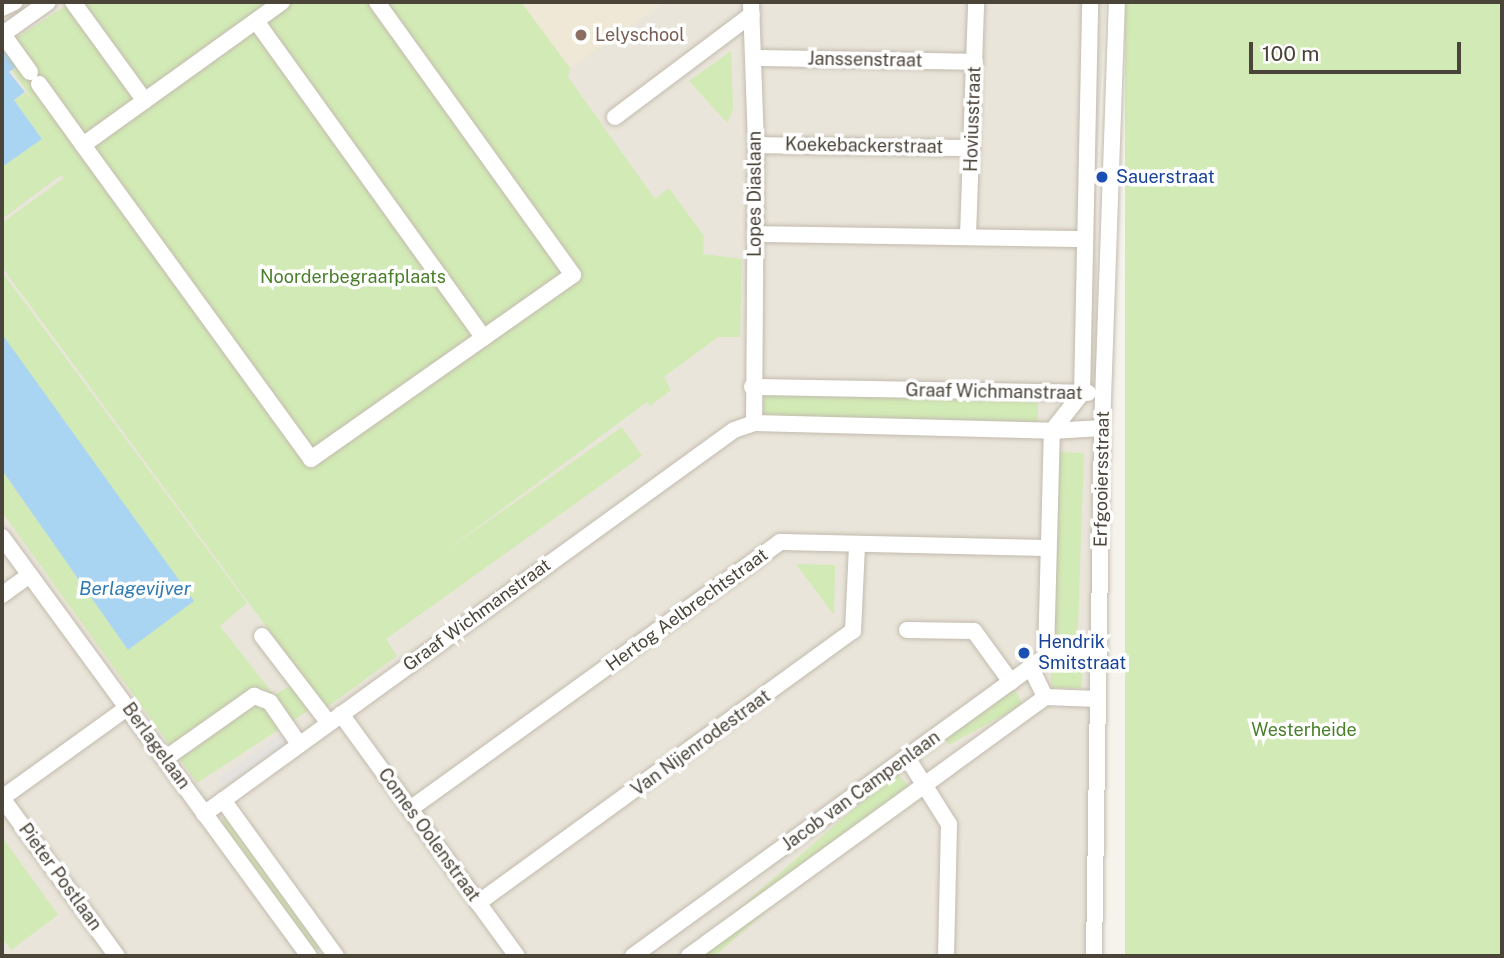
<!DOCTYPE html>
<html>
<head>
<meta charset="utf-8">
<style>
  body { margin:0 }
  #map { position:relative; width:1504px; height:958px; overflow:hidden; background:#f6f3ec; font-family:"Public Sans",sans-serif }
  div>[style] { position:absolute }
  .residential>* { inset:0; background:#eae5da }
  .education>* { inset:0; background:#efe8d6 }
  .green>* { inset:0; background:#d2eab5; transform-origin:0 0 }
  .parking>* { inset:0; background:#e5e3e0; transform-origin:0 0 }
  .water>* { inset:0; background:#a9d4f2 }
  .roads { filter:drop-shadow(0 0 2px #c2bbae) drop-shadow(0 0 2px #c2bbae) }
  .minor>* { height:16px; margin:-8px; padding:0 8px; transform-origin:8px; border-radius:8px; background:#fff }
  .dots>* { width:19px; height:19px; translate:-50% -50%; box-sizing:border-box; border:4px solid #fff; border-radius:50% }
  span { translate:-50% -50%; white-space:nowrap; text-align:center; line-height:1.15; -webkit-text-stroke:7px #fff; paint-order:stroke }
  .education-label { font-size:18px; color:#785e54 }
  .left { translate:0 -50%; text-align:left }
  .street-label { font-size:18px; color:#4b4439 }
  .transit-label { font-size:18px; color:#164399 }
  .park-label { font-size:18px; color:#4a7f2a }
  .water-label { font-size:19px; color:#2e7ab2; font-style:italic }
  .frame { position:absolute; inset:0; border:4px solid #4b4439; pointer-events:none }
  .scale { position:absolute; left:1249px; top:42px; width:212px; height:32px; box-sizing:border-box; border:4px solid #4b4439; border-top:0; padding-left:9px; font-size:21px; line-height:24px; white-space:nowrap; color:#4b4439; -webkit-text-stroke:5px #fff; paint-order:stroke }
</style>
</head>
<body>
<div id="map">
  <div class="residential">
    <div style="clip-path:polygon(2px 2px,1106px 2px,1096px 183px,1099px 594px,1091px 956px,2px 956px)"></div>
  </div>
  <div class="education">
    <div style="clip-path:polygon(521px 2px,665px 2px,570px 68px)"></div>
  </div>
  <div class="green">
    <div style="clip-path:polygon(72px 2px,521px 2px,570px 68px,568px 77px,655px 199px,669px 188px,704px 236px,703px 254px,742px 259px,740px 337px,718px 337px,664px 377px,671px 390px,650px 406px,647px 402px,440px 555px,622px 427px,642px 456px,386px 639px,397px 656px,326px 708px,2px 267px,2px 223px,64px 178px,61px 175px,2px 219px,2px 167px,42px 139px,14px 100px,26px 93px,33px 100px,2px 56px,2px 47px)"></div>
    <div style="left:1125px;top:2px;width:377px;height:954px"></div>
    <div style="clip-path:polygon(731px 51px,733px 109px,727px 123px,689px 81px)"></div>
    <div style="clip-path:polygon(2px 272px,247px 603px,220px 626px,274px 695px,295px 683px,312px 708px,197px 783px,2px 512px,2px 470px,128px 650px,193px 601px,2px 334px)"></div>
    <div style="left:764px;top:393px;width:274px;height:24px;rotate:1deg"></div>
    <div style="left:1084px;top:453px;width:184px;height:26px;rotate:92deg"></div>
    <div style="clip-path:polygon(796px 564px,835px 565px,834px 615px)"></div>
    <div style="clip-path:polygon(1083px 668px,1081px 688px,1053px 688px,1051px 683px,1051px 672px)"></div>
    <div style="left:1015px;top:690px;width:17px;height:85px;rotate:62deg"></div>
    <div style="left:896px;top:772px;width:20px;height:312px;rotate:49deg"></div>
    <div style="clip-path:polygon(224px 815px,323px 944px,317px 949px,313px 952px,220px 825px)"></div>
    <div style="clip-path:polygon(2px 837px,58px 915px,11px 950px,2px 938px)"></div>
  </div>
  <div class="parking">
    <div style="left:281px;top:734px;width:12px;height:77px;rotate:55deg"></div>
  </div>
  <div class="water">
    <div style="clip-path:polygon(2px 48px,16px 67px,9px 72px,25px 92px,14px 100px,42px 139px,2px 167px)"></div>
    <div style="clip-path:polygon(2px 334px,194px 601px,128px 650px,2px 470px)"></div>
  </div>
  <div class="roads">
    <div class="minor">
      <div style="left:73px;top:2px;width:122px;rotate:54deg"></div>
      <div style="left:282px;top:2px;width:245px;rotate:144.3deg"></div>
      <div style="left:83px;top:145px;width:388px;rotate:54deg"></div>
      <div style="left:311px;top:459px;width:320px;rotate:-35.1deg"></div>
      <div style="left:573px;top:275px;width:336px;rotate:-125.7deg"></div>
      <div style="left:751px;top:2px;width:143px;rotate:88deg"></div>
      <div style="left:756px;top:145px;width:278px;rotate:90.4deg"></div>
      <div style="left:2px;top:8px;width:14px;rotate:-25deg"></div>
      <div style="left:256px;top:21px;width:390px;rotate:54.3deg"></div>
      <div style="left:2px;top:33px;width:48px;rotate:54.3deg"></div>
      <div style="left:3px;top:34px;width:55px;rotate:-35.4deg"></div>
      <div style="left:755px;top:58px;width:220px;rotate:1deg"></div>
      <div style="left:39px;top:84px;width:75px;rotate:54.2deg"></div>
      <div style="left:615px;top:117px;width:171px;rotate:-36.9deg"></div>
      <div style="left:756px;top:145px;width:216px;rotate:0.8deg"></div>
      <div style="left:756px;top:234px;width:329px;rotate:0.9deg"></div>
      <div style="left:968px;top:236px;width:234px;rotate:-88deg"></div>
      <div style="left:752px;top:387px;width:336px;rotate:1deg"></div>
      <div style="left:2px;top:537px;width:519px;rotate:53.77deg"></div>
      <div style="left:2px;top:595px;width:34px;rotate:-36deg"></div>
      <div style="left:907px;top:630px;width:67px;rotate:0.9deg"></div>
      <div style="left:974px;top:631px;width:63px;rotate:54deg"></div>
      <div style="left:262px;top:636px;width:108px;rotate:52.5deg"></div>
      <div style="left:1046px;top:656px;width:225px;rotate:-88.5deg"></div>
      <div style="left:1052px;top:431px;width:48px;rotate:-51.7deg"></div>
      <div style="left:1082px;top:393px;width:391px;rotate:-88.8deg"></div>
      <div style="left:1031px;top:668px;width:32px;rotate:64deg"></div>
      <div style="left:341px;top:714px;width:299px;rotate:54deg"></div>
      <div style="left:166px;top:758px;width:108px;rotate:-35.2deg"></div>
      <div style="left:254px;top:696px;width:17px;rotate:21deg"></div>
      <div style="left:270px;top:702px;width:51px;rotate:55.4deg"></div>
      <div style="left:908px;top:759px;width:77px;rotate:57.8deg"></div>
      <div style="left:949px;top:824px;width:132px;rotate:91.3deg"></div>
      <div style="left:2px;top:798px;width:195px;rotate:54deg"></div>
      <div style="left:2px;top:798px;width:154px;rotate:-35.8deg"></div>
      <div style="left:223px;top:800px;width:193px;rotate:54.1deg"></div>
      <div style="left:410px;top:809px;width:456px;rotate:-35.8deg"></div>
      <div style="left:780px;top:542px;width:268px;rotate:1.3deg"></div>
      <div style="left:204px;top:814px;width:654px;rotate:-35.92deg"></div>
      <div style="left:734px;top:430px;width:21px;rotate:-19deg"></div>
      <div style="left:754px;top:423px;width:298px;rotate:1.5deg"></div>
      <div style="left:1052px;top:431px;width:50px;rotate:-3.4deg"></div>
      <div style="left:478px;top:903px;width:463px;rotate:-36deg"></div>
      <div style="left:853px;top:631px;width:86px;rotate:-87.3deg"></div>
      <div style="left:633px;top:956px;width:510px;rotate:-35.99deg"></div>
      <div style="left:1046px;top:656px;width:53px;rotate:-1.1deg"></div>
      <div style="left:689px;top:956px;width:440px;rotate:-36deg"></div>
      <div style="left:1045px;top:697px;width:53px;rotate:2.2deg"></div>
      <div style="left:1094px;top:956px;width:528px;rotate:-89.13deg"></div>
      <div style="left:1102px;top:428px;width:426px;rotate:-88deg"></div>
    </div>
  </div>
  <div class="dots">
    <div style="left:581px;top:35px;background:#8d6e63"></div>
    <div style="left:1102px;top:177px;background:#1a4fb4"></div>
    <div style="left:1024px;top:653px;background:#1a4fb4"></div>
  </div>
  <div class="education-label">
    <span class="left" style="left:595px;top:35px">Lelyschool</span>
  </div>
  <div class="street-label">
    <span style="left:865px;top:60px;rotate:1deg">Janssenstraat</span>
    <span style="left:973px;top:119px;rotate:-88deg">Hoviusstraat</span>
    <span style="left:864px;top:146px;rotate:1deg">Koekebackerstraat</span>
    <span style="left:755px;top:194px;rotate:-90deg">Lopes Diaslaan</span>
    <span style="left:994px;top:392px;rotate:1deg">Graaf Wichmanstraat</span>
    <span style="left:1102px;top:479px;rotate:-89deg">Erfgooiersstraat</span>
    <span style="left:687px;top:610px;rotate:-36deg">Hertog Aelbrechtstraat</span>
    <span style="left:477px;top:615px;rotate:-36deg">Graaf Wichmanstraat</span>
    <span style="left:701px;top:743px;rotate:-36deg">Van Nijenrodestraat</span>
    <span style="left:156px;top:746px;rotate:54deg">Berlagelaan</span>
    <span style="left:861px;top:791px;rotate:-36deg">Jacob van Campenlaan</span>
    <span style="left:429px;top:835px;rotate:54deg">Comes Oolenstraat</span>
    <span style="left:60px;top:877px;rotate:54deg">Pieter Postlaan</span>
  </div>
  <div class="transit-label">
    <span class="left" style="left:1116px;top:177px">Sauerstraat</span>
    <span class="left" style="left:1038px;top:653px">Hendrik<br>Smitstraat</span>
  </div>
  <div class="park-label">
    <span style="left:353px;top:277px">Noorderbegraafplaats</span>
    <span style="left:1304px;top:730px">Westerheide</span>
  </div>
  <div class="water-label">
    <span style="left:135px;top:589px">Berlagevijver</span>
  </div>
  <div class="frame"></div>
  <div class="scale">100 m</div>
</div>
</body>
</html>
